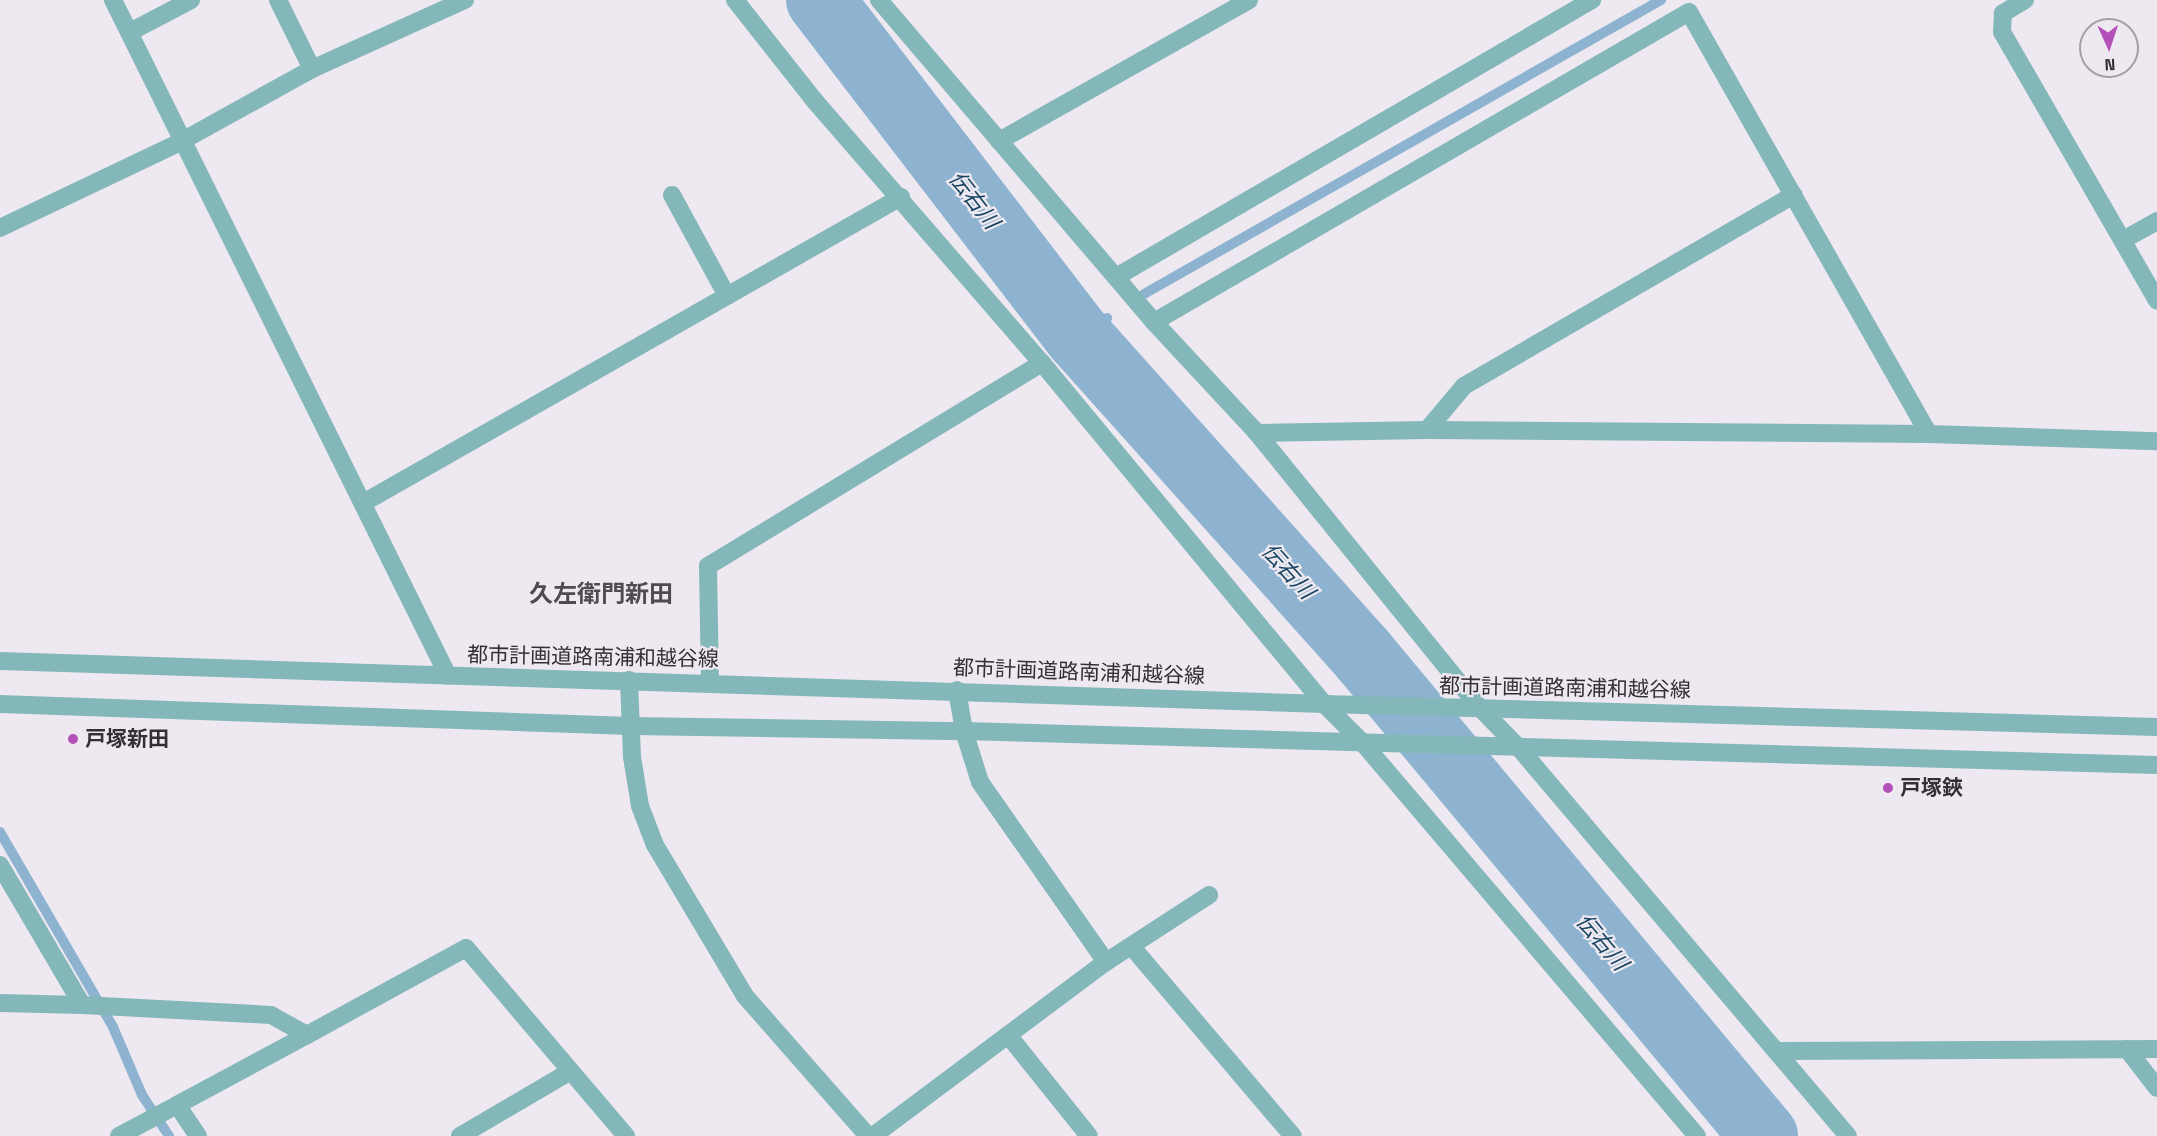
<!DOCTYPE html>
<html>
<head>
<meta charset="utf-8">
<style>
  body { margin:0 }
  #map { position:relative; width:2157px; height:1136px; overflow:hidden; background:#eee9f0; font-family:"Space Grotesk","Noto Sans JP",sans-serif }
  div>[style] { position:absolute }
  .stream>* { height:10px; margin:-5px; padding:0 5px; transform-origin:5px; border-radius:5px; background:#8db3d1 }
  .river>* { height:68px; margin:-34px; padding:0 34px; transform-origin:34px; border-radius:34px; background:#8db3d1 }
  .minor>* { height:18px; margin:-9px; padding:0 9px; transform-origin:9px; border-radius:9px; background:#84b7ba }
  .dots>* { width:16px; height:16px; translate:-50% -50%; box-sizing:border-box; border:3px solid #eee9f0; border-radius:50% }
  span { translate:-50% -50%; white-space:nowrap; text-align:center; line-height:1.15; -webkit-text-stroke:4.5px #eee9f0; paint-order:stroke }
  .street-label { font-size:21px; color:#323033 }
  .poi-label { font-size:21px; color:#323033; font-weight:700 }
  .left { translate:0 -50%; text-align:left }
  .water-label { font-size:22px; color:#164462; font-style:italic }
  .quarter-label { font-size:24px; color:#4f4b51; font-weight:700 }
  .north { position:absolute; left:2079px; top:18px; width:60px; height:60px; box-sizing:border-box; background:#eee9f0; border:2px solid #a39fa4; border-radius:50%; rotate:177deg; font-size:16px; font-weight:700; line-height:24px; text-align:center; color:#323033 }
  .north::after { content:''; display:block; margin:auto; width:21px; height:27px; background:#b251b8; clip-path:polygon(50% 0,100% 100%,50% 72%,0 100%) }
</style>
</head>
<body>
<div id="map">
  <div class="stream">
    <div style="left:1144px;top:294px;width:595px;rotate:-29.63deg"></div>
    <div style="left:1079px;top:337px;width:34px;rotate:-34deg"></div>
    <div style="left:0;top:832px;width:225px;rotate:59.9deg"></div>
    <div style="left:113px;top:1027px;width:74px;rotate:66.9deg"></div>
    <div style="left:142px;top:1095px;width:49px;rotate:56.6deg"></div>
  </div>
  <div class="river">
    <div style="left:820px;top:0;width:425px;rotate:52.5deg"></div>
    <div style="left:1079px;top:337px;width:428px;rotate:48.2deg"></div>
    <div style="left:1364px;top:656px;width:625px;rotate:50.19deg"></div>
  </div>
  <div class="minor">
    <div style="left:113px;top:0;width:754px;rotate:63.64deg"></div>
    <div style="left:278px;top:0;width:77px;rotate:63.8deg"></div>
    <div style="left:735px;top:0;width:127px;rotate:51.7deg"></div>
    <div style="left:814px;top:100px;width:348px;rotate:49.1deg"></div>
    <div style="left:1042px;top:363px;width:442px;rotate:50.4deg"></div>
    <div style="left:1324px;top:704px;width:54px;rotate:45deg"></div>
    <div style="left:1362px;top:742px;width:517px;rotate:49.63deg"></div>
    <div style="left:879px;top:0;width:423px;rotate:49.5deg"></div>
    <div style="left:1154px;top:322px;width:151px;rotate:47.1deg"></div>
    <div style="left:1257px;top:433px;width:353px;rotate:51deg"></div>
    <div style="left:1479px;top:707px;width:59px;rotate:45.7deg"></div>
    <div style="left:1520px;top:749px;width:507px;rotate:49.72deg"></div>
    <div style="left:2025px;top:0;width:26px;rotate:149deg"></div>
    <div style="left:2003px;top:13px;width:19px;rotate:93deg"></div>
    <div style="left:2002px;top:32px;width:310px;rotate:60deg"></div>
    <div style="left:130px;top:32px;width:69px;rotate:-27.7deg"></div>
    <div style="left:999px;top:141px;width:287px;rotate:-29.4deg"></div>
    <div style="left:672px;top:195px;width:115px;rotate:61.4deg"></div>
    <div style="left:0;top:228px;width:202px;rotate:-25.5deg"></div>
    <div style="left:182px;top:141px;width:149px;rotate:-29deg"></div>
    <div style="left:312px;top:69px;width:168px;rotate:-24.3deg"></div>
    <div style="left:2123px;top:240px;width:39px;rotate:-29deg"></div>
    <div style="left:1116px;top:277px;width:551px;rotate:-30.2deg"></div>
    <div style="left:1154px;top:322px;width:618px;rotate:-30.09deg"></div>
    <div style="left:1689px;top:12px;width:485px;rotate:60.4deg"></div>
    <div style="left:1427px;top:430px;width:57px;rotate:-49.9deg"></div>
    <div style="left:1464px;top:386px;width:381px;rotate:-30.1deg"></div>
    <div style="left:1257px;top:433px;width:170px;rotate:-1deg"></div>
    <div style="left:1427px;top:430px;width:502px;rotate:0.46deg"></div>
    <div style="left:1929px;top:434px;width:228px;rotate:1.8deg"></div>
    <div style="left:363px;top:503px;width:619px;rotate:-29.63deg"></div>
    <div style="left:0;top:661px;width:1325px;rotate:1.86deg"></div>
    <div style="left:1324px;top:704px;width:833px;rotate:1.58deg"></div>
    <div style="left:629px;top:680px;width:77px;rotate:87.8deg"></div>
    <div style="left:632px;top:757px;width:50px;rotate:80.7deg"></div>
    <div style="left:640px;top:806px;width:42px;rotate:69deg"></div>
    <div style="left:655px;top:845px;width:176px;rotate:59.2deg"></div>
    <div style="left:745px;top:996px;width:186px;rotate:48.7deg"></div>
    <div style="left:710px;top:682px;width:116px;rotate:-91deg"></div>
    <div style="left:708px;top:566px;width:391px;rotate:-31.3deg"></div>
    <div style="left:957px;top:690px;width:42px;rotate:80.3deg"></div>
    <div style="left:964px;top:731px;width:53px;rotate:72.6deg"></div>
    <div style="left:980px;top:782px;width:220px;rotate:55deg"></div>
    <div style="left:0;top:704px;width:631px;rotate:2deg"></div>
    <div style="left:631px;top:726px;width:333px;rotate:0.9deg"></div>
    <div style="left:964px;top:731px;width:1193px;rotate:1.63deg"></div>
    <div style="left:0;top:865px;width:162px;rotate:59.6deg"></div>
    <div style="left:82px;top:1005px;width:189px;rotate:3deg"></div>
    <div style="left:271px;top:1015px;width:41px;rotate:29.1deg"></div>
    <div style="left:307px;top:1035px;width:181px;rotate:-28.7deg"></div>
    <div style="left:466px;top:948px;width:247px;rotate:49.6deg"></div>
    <div style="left:1132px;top:947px;width:248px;rotate:49.6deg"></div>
    <div style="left:0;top:1003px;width:82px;rotate:1.4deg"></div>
    <div style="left:1008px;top:1035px;width:129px;rotate:51.3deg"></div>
    <div style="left:2127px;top:1049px;width:49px;rotate:52.4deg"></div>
    <div style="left:1776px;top:1051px;width:381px;rotate:-0.3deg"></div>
    <div style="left:119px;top:1136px;width:66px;rotate:-28.1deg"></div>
    <div style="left:198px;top:1136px;width:37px;rotate:-124deg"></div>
    <div style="left:177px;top:1105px;width:148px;rotate:-28.3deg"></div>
    <div style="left:460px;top:1136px;width:126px;rotate:-30.4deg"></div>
    <div style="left:873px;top:1136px;width:291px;rotate:-36.8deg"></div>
    <div style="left:1106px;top:962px;width:123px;rotate:-33deg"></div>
  </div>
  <div class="dots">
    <div style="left:73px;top:739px;background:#b251b8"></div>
    <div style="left:1888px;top:788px;background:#b251b8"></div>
  </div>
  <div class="street-label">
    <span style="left:593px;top:657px;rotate:1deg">都市計画道路南浦和越谷線</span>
    <span style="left:1079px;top:672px;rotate:2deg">都市計画道路南浦和越谷線</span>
    <span style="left:1565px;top:688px;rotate:1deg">都市計画道路南浦和越谷線</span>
  </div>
  <div class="poi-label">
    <span class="left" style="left:85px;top:739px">戸塚新田</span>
    <span class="left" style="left:1900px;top:788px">戸塚鋏</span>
  </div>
  <div class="water-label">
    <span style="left:974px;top:200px;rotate:52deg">伝右川</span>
    <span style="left:1288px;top:571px;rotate:48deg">伝右川</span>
    <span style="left:1602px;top:942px;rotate:50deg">伝右川</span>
  </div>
  <div class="quarter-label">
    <span style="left:601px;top:594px">久左衛門新田</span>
  </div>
  <div class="north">N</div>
</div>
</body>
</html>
